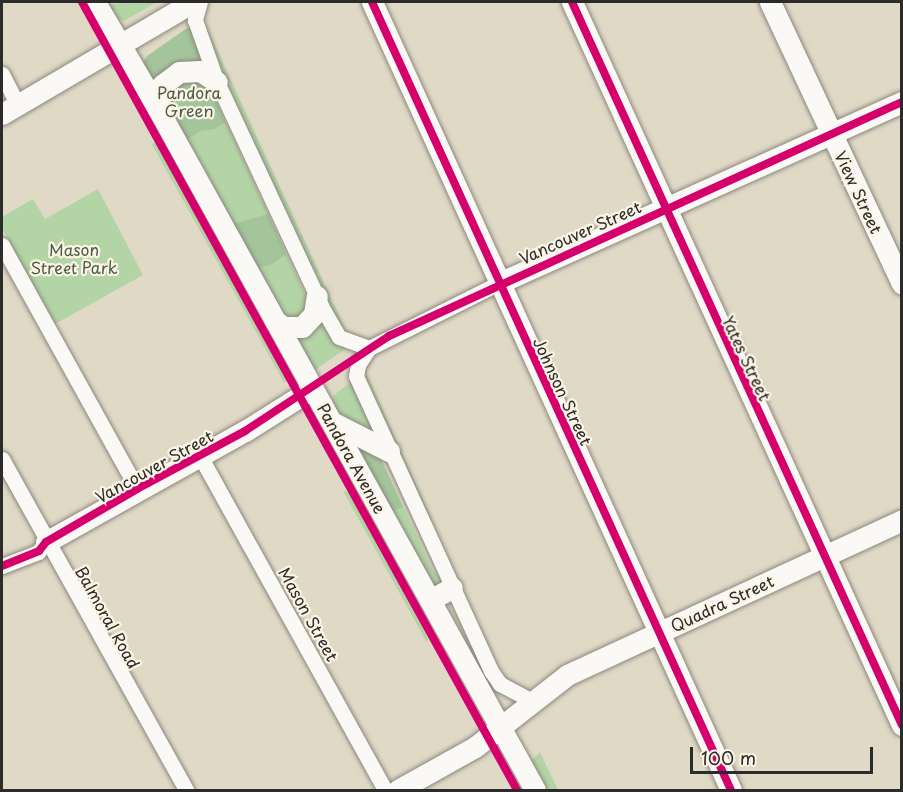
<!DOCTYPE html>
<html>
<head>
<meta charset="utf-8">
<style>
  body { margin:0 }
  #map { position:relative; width:903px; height:792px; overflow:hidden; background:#e0d9c6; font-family:"Playpen Sans",sans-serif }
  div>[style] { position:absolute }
  .green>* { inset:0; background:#b3d5a6; transform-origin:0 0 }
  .forest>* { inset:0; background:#a4c59b }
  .roads { filter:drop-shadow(0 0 2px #8b887e) drop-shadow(0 0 2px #8b887e) }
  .street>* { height:15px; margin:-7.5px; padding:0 7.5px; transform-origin:7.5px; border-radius:7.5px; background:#faf9f6 }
  .secondary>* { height:21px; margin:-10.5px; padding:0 10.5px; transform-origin:10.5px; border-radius:10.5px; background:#faf9f6 }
  .cycleway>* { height:8px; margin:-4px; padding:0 4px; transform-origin:4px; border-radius:4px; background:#d6006c }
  span { translate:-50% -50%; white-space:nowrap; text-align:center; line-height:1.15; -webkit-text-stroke:4.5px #fcf5e5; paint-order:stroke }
  .park-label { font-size:16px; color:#495d48 }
  .street-label { font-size:16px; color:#2b2b2b }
  .frame { position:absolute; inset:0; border:3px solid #2b2b2b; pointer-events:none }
  .scale { position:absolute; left:690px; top:747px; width:183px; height:27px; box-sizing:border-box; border:3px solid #2b2b2b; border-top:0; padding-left:8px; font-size:18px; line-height:21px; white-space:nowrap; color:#2b2b2b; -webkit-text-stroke:4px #fcf5e5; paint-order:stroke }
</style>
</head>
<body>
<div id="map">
  <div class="green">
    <div style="clip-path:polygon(133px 2px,157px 2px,124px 21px,116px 19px,108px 5px)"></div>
    <div style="clip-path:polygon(206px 26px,348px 335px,340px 327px,229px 88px,202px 28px)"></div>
    <div style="clip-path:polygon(210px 88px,309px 303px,307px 316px,285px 319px,166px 108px)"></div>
    <div style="left:157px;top:141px;width:273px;height:6px;rotate:61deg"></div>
    <div style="clip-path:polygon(98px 189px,143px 275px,55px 324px,2px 228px,2px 217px,33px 199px,45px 219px)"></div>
    <div style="clip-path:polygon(320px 316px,347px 348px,313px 371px,291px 333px)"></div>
    <div style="left:367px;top:374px;width:160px;height:5px;rotate:66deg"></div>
    <div style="clip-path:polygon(352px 381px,374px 432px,339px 418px,333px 404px,333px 396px)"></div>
    <div style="clip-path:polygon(352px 448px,379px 455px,432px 569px,441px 579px,434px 590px)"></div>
    <div style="clip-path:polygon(343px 491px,350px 492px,429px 640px,426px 641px)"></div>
    <div style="clip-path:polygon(540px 752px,558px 790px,547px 790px,531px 761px)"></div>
  </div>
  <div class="forest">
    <div style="clip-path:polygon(187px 28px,191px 29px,205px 64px,154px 87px,141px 65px,147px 56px)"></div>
    <div style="clip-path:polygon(191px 76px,210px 88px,225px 122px,215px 129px,200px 131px,184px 142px,166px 108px,166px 92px)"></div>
    <div style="clip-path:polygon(268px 214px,286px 254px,271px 265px,253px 268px,230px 225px)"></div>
    <div style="clip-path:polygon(361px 441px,379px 455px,403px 507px,388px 513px,352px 448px)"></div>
  </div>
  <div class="roads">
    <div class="street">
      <div style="left:200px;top:2px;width:19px;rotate:106deg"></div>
      <div style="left:195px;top:20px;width:66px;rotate:70.5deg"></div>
      <div style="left:217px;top:82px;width:253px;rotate:65deg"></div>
      <div style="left:324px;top:311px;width:30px;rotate:60deg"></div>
      <div style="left:339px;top:337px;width:32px;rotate:20deg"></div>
      <div style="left:2px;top:74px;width:36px;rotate:63deg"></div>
      <div style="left:2px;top:245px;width:279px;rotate:61deg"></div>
      <div style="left:499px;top:283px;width:145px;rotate:153.4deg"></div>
      <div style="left:369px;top:348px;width:20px;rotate:123deg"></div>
      <div style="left:358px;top:365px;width:11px;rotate:100deg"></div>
      <div style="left:356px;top:376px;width:324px;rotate:65.4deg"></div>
      <div style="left:491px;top:671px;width:16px;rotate:55deg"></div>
      <div style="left:500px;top:684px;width:34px;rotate:28deg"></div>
      <div style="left:200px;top:456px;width:382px;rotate:61deg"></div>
      <div style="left:2px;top:459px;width:379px;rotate:60.9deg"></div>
      <div style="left:2px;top:566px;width:39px;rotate:-21deg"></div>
      <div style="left:38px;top:552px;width:13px;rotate:-51deg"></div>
    </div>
    <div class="secondary">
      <div style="left:95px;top:2px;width:124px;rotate:59.5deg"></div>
      <div style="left:158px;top:109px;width:778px;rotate:61.03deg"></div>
      <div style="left:372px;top:2px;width:866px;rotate:65.51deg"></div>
      <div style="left:572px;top:2px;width:795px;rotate:65.47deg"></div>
      <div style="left:770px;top:2px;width:311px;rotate:64.9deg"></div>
      <div style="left:158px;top:109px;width:24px;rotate:-81deg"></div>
      <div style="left:162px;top:85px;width:21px;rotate:-37deg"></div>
      <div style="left:179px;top:72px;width:21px;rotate:-3deg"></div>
      <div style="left:200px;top:71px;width:20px;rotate:33deg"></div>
      <div style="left:2px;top:114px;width:221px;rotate:-30.4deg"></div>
      <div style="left:499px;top:283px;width:442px;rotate:-24.2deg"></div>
      <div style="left:275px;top:321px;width:11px;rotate:34deg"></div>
      <div style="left:284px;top:327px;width:18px"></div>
      <div style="left:302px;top:327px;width:18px;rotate:-47deg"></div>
      <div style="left:314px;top:314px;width:18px;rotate:-81deg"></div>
      <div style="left:332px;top:422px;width:64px;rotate:27deg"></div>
      <div style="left:46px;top:542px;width:228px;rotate:-29.2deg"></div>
      <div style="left:245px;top:431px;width:80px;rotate:-32.3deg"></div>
      <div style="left:430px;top:600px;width:25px;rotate:-29deg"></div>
      <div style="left:398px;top:790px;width:88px;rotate:-29.2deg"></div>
      <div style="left:475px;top:747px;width:117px;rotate:-38deg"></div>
      <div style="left:567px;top:675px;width:369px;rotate:-24.8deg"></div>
    </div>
  </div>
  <div class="cycleway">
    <div style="left:82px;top:2px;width:900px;rotate:61.1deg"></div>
    <div style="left:372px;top:2px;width:866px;rotate:65.51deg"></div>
    <div style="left:572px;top:2px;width:795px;rotate:65.47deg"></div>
    <div style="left:2px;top:566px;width:40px;rotate:-22deg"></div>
    <div style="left:39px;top:551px;width:11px;rotate:-52deg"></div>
    <div style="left:46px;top:542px;width:105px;rotate:-30.2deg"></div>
    <div style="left:137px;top:489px;width:123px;rotate:-28.2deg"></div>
    <div style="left:245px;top:431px;width:173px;rotate:-33.4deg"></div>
    <div style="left:389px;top:336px;width:564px;rotate:-24.52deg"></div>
  </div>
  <div class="park-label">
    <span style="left:189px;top:101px">Pandora<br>Green</span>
    <span style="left:74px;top:258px">Mason<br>Street Park</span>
  </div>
  <div class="street-label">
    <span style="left:859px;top:192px;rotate:65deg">View Street</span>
    <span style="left:580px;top:232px;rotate:-24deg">Vancouver Street</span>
    <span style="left:747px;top:358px;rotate:65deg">Yates Street</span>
    <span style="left:563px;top:391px;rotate:65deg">Johnson Street</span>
    <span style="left:352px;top:458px;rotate:61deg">Pandora Avenue</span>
    <span style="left:154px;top:466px;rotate:-29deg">Vancouver Street</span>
    <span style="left:722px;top:603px;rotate:-25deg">Quadra Street</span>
    <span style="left:309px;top:614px;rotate:61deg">Mason Street</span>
    <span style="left:108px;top:617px;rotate:61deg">Balmoral Road</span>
  </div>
  <div class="frame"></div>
  <div class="scale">100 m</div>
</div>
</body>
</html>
